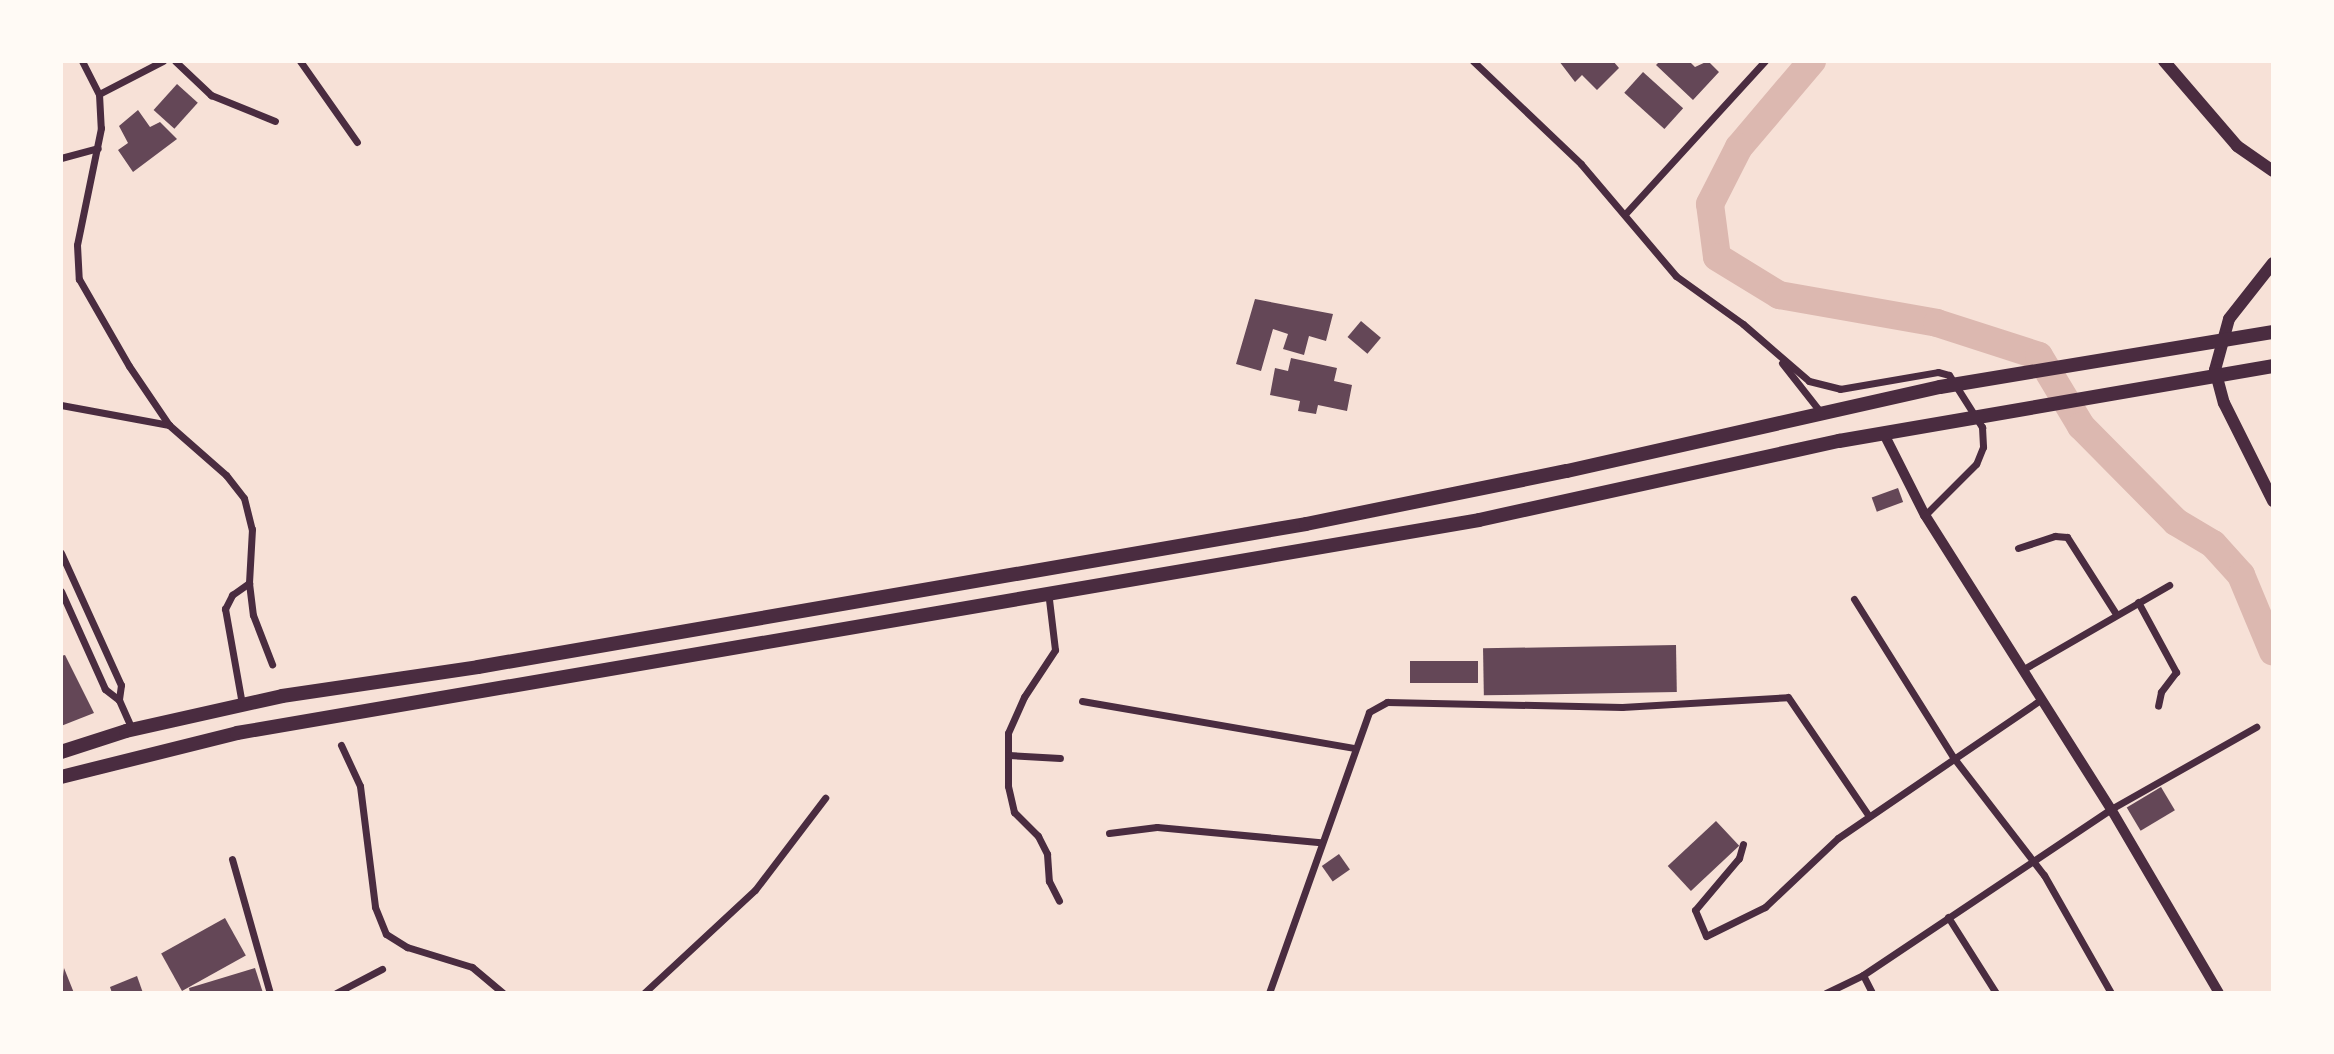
<!DOCTYPE html>
<html>
<head>
<meta charset="utf-8">
<style>
  body { margin:0 }
  #map { position:relative; width:2334px; height:1054px; overflow:hidden; background:#f7e1d7; font-family:Cabin,sans-serif }
  div>[style] { position:absolute }
  .river>* { height:28px; margin:-14px; padding:0 14px; transform-origin:14px; border-radius:14px; background:#dcb8b0 }
  .building>* { inset:0; background:#644757; transform-origin:0 0 }
  .minor>* { height:7px; margin:-3.5px; padding:0 3.5px; transform-origin:3.5px; border-radius:3.5px; background:#4a2c40 }
  .tertiary>* { height:10px; margin:-5px; padding:0 5px; transform-origin:5px; border-radius:5px; background:#4a2c40 }
  .secondary>* { height:12px; margin:-6px; padding:0 6px; transform-origin:6px; border-radius:6px; background:#4a2c40 }
  .trunk>* { height:14px; margin:-7px; padding:0 7px; transform-origin:7px; border-radius:7px; background:#4a2c40 }
  span { translate:-50% -50%; white-space:nowrap; text-align:center; line-height:1.15; -webkit-text-stroke:7px #fffaf5; paint-order:stroke }
  .frame { position:absolute; inset:0; border:63px solid #fffaf5; pointer-events:none }
</style>
</head>
<body>
<div id="map">
  <div class="river">
    <div style="left:1812px;top:61px;width:113px;rotate:130.3deg"></div>
    <div style="left:1739px;top:147px;width:64px;rotate:117deg"></div>
    <div style="left:1710px;top:204px;width:53px;rotate:82.5deg"></div>
    <div style="left:1717px;top:257px;width:73px;rotate:31.5deg"></div>
    <div style="left:1779px;top:295px;width:160px;rotate:10deg"></div>
    <div style="left:1937px;top:323px;width:107px;rotate:17.9deg"></div>
    <div style="left:2039px;top:356px;width:82px;rotate:59deg"></div>
    <div style="left:2081px;top:426px;width:135px;rotate:45.3deg"></div>
    <div style="left:2176px;top:522px;width:43px;rotate:30.7deg"></div>
    <div style="left:2213px;top:544px;width:42px;rotate:47.9deg"></div>
    <div style="left:2241px;top:575px;width:83px;rotate:67.4deg"></div>
  </div>
  <div class="building">
    <div style="clip-path:polygon(1559px 61px,1613px 61px,1619px 68px,1597px 90px,1582px 75px,1575px 82px)"></div>
    <div style="clip-path:polygon(1660px 61px,1689px 61px,1695px 67px,1708px 61px,1719px 72px,1693px 100px,1656px 65px)"></div>
    <div style="left:1643px;top:72px;width:54px;height:28px;rotate:42deg"></div>
    <div style="left:177px;top:84px;width:28px;height:35px;rotate:42deg"></div>
    <div style="clip-path:polygon(138px 110px,150px 127px,160px 122px,177px 139px,133px 172px,118px 150px,128px 143px,119px 126px)"></div>
    <div style="clip-path:polygon(1255px 299px,1333px 314px,1326px 341px,1309px 336px,1304px 355px,1283px 349px,1288px 334px,1273px 329px,1261px 371px,1236px 364px)"></div>
    <div style="left:1361px;top:321px;width:26px;height:21px;rotate:40deg"></div>
    <div style="clip-path:polygon(1291px 358px,1337px 368px,1334px 381px,1352px 385px,1347px 411px,1318px 405px,1316px 414px,1298px 411px,1300px 401px,1270px 395px,1275px 368px,1288px 371px)"></div>
    <div style="left:1898px;top:488px;width:15px;height:28px;rotate:70deg"></div>
    <div style="left:1676px;top:645px;width:47px;height:193px;rotate:89deg"></div>
    <div style="clip-path:polygon(65px 655px,94px 713px,61px 726px,61px 656px)"></div>
    <div style="left:1478px;top:661px;width:22px;height:68px;rotate:90deg"></div>
    <div style="left:2161px;top:787px;width:27px;height:40px;rotate:59deg"></div>
    <div style="left:1716px;top:821px;width:34px;height:66px;rotate:47deg"></div>
    <div style="left:1339px;top:854px;width:19px;height:21px;rotate:55deg"></div>
    <div style="left:225px;top:918px;width:43px;height:73px;rotate:61deg"></div>
    <div style="clip-path:polygon(64px 968px,74px 993px,61px 993px)"></div>
    <div style="clip-path:polygon(255px 968px,263px 993px,190px 993px,189px 988px)"></div>
    <div style="clip-path:polygon(137px 976px,143px 993px,112px 993px,110px 987px)"></div>
  </div>
  <div class="minor">
    <div style="left:82px;top:61px;width:37px;rotate:63deg"></div>
    <div style="left:99px;top:94px;width:34px;rotate:87deg"></div>
    <div style="left:101px;top:128px;width:119px;rotate:101.6deg"></div>
    <div style="left:77px;top:245px;width:34px;rotate:87deg"></div>
    <div style="left:79px;top:279px;width:100px;rotate:60.1deg"></div>
    <div style="left:129px;top:366px;width:71px;rotate:55.9deg"></div>
    <div style="left:169px;top:425px;width:76px;rotate:41.3deg"></div>
    <div style="left:226px;top:475px;width:29px;rotate:52deg"></div>
    <div style="left:244px;top:498px;width:32px;rotate:76deg"></div>
    <div style="left:252px;top:529px;width:54px;rotate:93.2deg"></div>
    <div style="left:249px;top:583px;width:32px;rotate:83deg"></div>
    <div style="left:253px;top:615px;width:53px;rotate:68.8deg"></div>
    <div style="left:175px;top:61px;width:50px;rotate:43.4deg"></div>
    <div style="left:211px;top:95px;width:69px;rotate:22.1deg"></div>
    <div style="left:300px;top:61px;width:99px;rotate:54.9deg"></div>
    <div style="left:1473px;top:61px;width:149px;rotate:43.6deg"></div>
    <div style="left:1581px;top:164px;width:147px;rotate:49.7deg"></div>
    <div style="left:1676px;top:276px;width:82px;rotate:35.6deg"></div>
    <div style="left:1743px;top:324px;width:87px;rotate:40.8deg"></div>
    <div style="left:1809px;top:381px;width:32px;rotate:14deg"></div>
    <div style="left:1840px;top:389px;width:99px;rotate:-9.8deg"></div>
    <div style="left:1938px;top:372px;width:11px;rotate:15deg"></div>
    <div style="left:1949px;top:375px;width:62px;rotate:57.6deg"></div>
    <div style="left:1982px;top:427px;width:20px;rotate:87deg"></div>
    <div style="left:1983px;top:447px;width:18px;rotate:112deg"></div>
    <div style="left:1976px;top:464px;width:72px;rotate:135deg"></div>
    <div style="left:99px;top:94px;width:72px;rotate:-27.3deg"></div>
    <div style="left:61px;top:158px;width:38px;rotate:-15deg"></div>
    <div style="left:1626px;top:213px;width:206px;rotate:-47.6deg"></div>
    <div style="left:1782px;top:363px;width:65px;rotate:51.9deg"></div>
    <div style="left:61px;top:405px;width:110px;rotate:10.5deg"></div>
    <div style="left:2018px;top:548px;width:39px;rotate:-18deg"></div>
    <div style="left:2055px;top:536px;width:12px;rotate:5deg"></div>
    <div style="left:2067px;top:537px;width:91px;rotate:57.5deg"></div>
    <div style="left:61px;top:553px;width:145px;rotate:65.6deg"></div>
    <div style="left:121px;top:685px;width:15px;rotate:98deg"></div>
    <div style="left:119px;top:700px;width:18px;rotate:-142deg"></div>
    <div style="left:105px;top:689px;width:107px;rotate:-114.2deg"></div>
    <div style="left:1048px;top:591px;width:59px;rotate:83.2deg"></div>
    <div style="left:1055px;top:650px;width:56px;rotate:123.4deg"></div>
    <div style="left:1024px;top:697px;width:39px;rotate:114deg"></div>
    <div style="left:1008px;top:733px;width:53px;rotate:90deg"></div>
    <div style="left:1008px;top:786px;width:27px;rotate:77deg"></div>
    <div style="left:1014px;top:812px;width:34px;rotate:45deg"></div>
    <div style="left:1038px;top:836px;width:20px;rotate:63deg"></div>
    <div style="left:1047px;top:854px;width:27px;rotate:86deg"></div>
    <div style="left:1049px;top:881px;width:22px;rotate:63deg"></div>
    <div style="left:1854px;top:599px;width:186px;rotate:57.9deg"></div>
    <div style="left:1953px;top:757px;width:149px;rotate:52.4deg"></div>
    <div style="left:2044px;top:875px;width:136px;rotate:60.4deg"></div>
    <div style="left:2138px;top:602px;width:80px;rotate:61.5deg"></div>
    <div style="left:2176px;top:672px;width:25px;rotate:127deg"></div>
    <div style="left:2161px;top:692px;width:14px;rotate:102deg"></div>
    <div style="left:2022px;top:670px;width:170px;rotate:-30deg"></div>
    <div style="left:119px;top:700px;width:32px;rotate:66deg"></div>
    <div style="left:1082px;top:701px;width:277px;rotate:9.8deg"></div>
    <div style="left:242px;top:704px;width:97px;rotate:-100.1deg"></div>
    <div style="left:225px;top:609px;width:16px;rotate:-63deg"></div>
    <div style="left:232px;top:595px;width:21px;rotate:-35deg"></div>
    <div style="left:341px;top:745px;width:45px;rotate:65.1deg"></div>
    <div style="left:360px;top:786px;width:122px;rotate:82.9deg"></div>
    <div style="left:375px;top:907px;width:29px;rotate:68deg"></div>
    <div style="left:386px;top:934px;width:25px;rotate:32deg"></div>
    <div style="left:407px;top:947px;width:68px;rotate:17.1deg"></div>
    <div style="left:472px;top:967px;width:40px;rotate:40deg"></div>
    <div style="left:1009px;top:755px;width:51px;rotate:3.4deg"></div>
    <div style="left:1109px;top:833px;width:48px;rotate:-7.1deg"></div>
    <div style="left:1157px;top:827px;width:164px;rotate:5.3deg"></div>
    <div style="left:1743px;top:844px;width:15px;rotate:106deg"></div>
    <div style="left:1739px;top:858px;width:68px;rotate:130.2deg"></div>
    <div style="left:1695px;top:910px;width:28px;rotate:67deg"></div>
    <div style="left:1706px;top:936px;width:66px;rotate:-26.2deg"></div>
    <div style="left:1765px;top:907px;width:100px;rotate:-43.4deg"></div>
    <div style="left:1838px;top:838px;width:245px;rotate:-34.3deg"></div>
    <div style="left:232px;top:859px;width:139px;rotate:74.2deg"></div>
    <div style="left:1948px;top:917px;width:90px;rotate:57.7deg"></div>
    <div style="left:1863px;top:975px;width:20px;rotate:63deg"></div>
    <div style="left:336px;top:993px;width:52px;rotate:-27.6deg"></div>
    <div style="left:644px;top:993px;width:151px;rotate:-42.9deg"></div>
    <div style="left:755px;top:890px;width:116px;rotate:-52.7deg"></div>
    <div style="left:1269px;top:993px;width:298px;rotate:-70.4deg"></div>
    <div style="left:1369px;top:712px;width:21px;rotate:-29deg"></div>
    <div style="left:1387px;top:702px;width:235px;rotate:1.2deg"></div>
    <div style="left:1622px;top:707px;width:166px;rotate:-3.4deg"></div>
    <div style="left:1788px;top:697px;width:144px;rotate:55.8deg"></div>
    <div style="left:1826px;top:993px;width:41px;rotate:-25.9deg"></div>
    <div style="left:1863px;top:975px;width:298px;rotate:-33.8deg"></div>
    <div style="left:2111px;top:809px;width:167px;rotate:-29.5deg"></div>
  </div>
  <div class="tertiary">
    <div style="left:1884px;top:434px;width:91px;rotate:63.2deg"></div>
    <div style="left:1925px;top:515px;width:348px;rotate:57.7deg"></div>
    <div style="left:2111px;top:809px;width:213px;rotate:59.6deg"></div>
  </div>
  <div class="secondary">
    <div style="left:2164px;top:61px;width:112px;rotate:49.3deg"></div>
    <div style="left:2237px;top:146px;width:44px;rotate:34.8deg"></div>
    <div style="left:2273px;top:263px;width:71px;rotate:128.2deg"></div>
    <div style="left:2229px;top:319px;width:53px;rotate:105.4deg"></div>
    <div style="left:2215px;top:370px;width:34px;rotate:75deg"></div>
    <div style="left:2224px;top:403px;width:110px;rotate:63.4deg"></div>
  </div>
  <div class="trunk">
    <div style="left:61px;top:752px;width:68px;rotate:-17.9deg"></div>
    <div style="left:126px;top:731px;width:160px;rotate:-12.6deg"></div>
    <div style="left:282px;top:696px;width:198px;rotate:-8.4deg"></div>
    <div style="left:478px;top:667px;width:840px;rotate:-9.8deg"></div>
    <div style="left:1306px;top:524px;width:266px;rotate:-11.5deg"></div>
    <div style="left:1567px;top:471px;width:382px;rotate:-12.7deg"></div>
    <div style="left:1940px;top:387px;width:338px;rotate:-9.4deg"></div>
    <div style="left:61px;top:777px;width:181px;rotate:-14deg"></div>
    <div style="left:237px;top:733px;width:1260px;rotate:-9.73deg"></div>
    <div style="left:1479px;top:520px;width:369px;rotate:-12.4deg"></div>
    <div style="left:1839px;top:441px;width:440px;rotate:-9.8deg"></div>
  </div>
  <div class="frame"></div>
</div>
</body>
</html>
